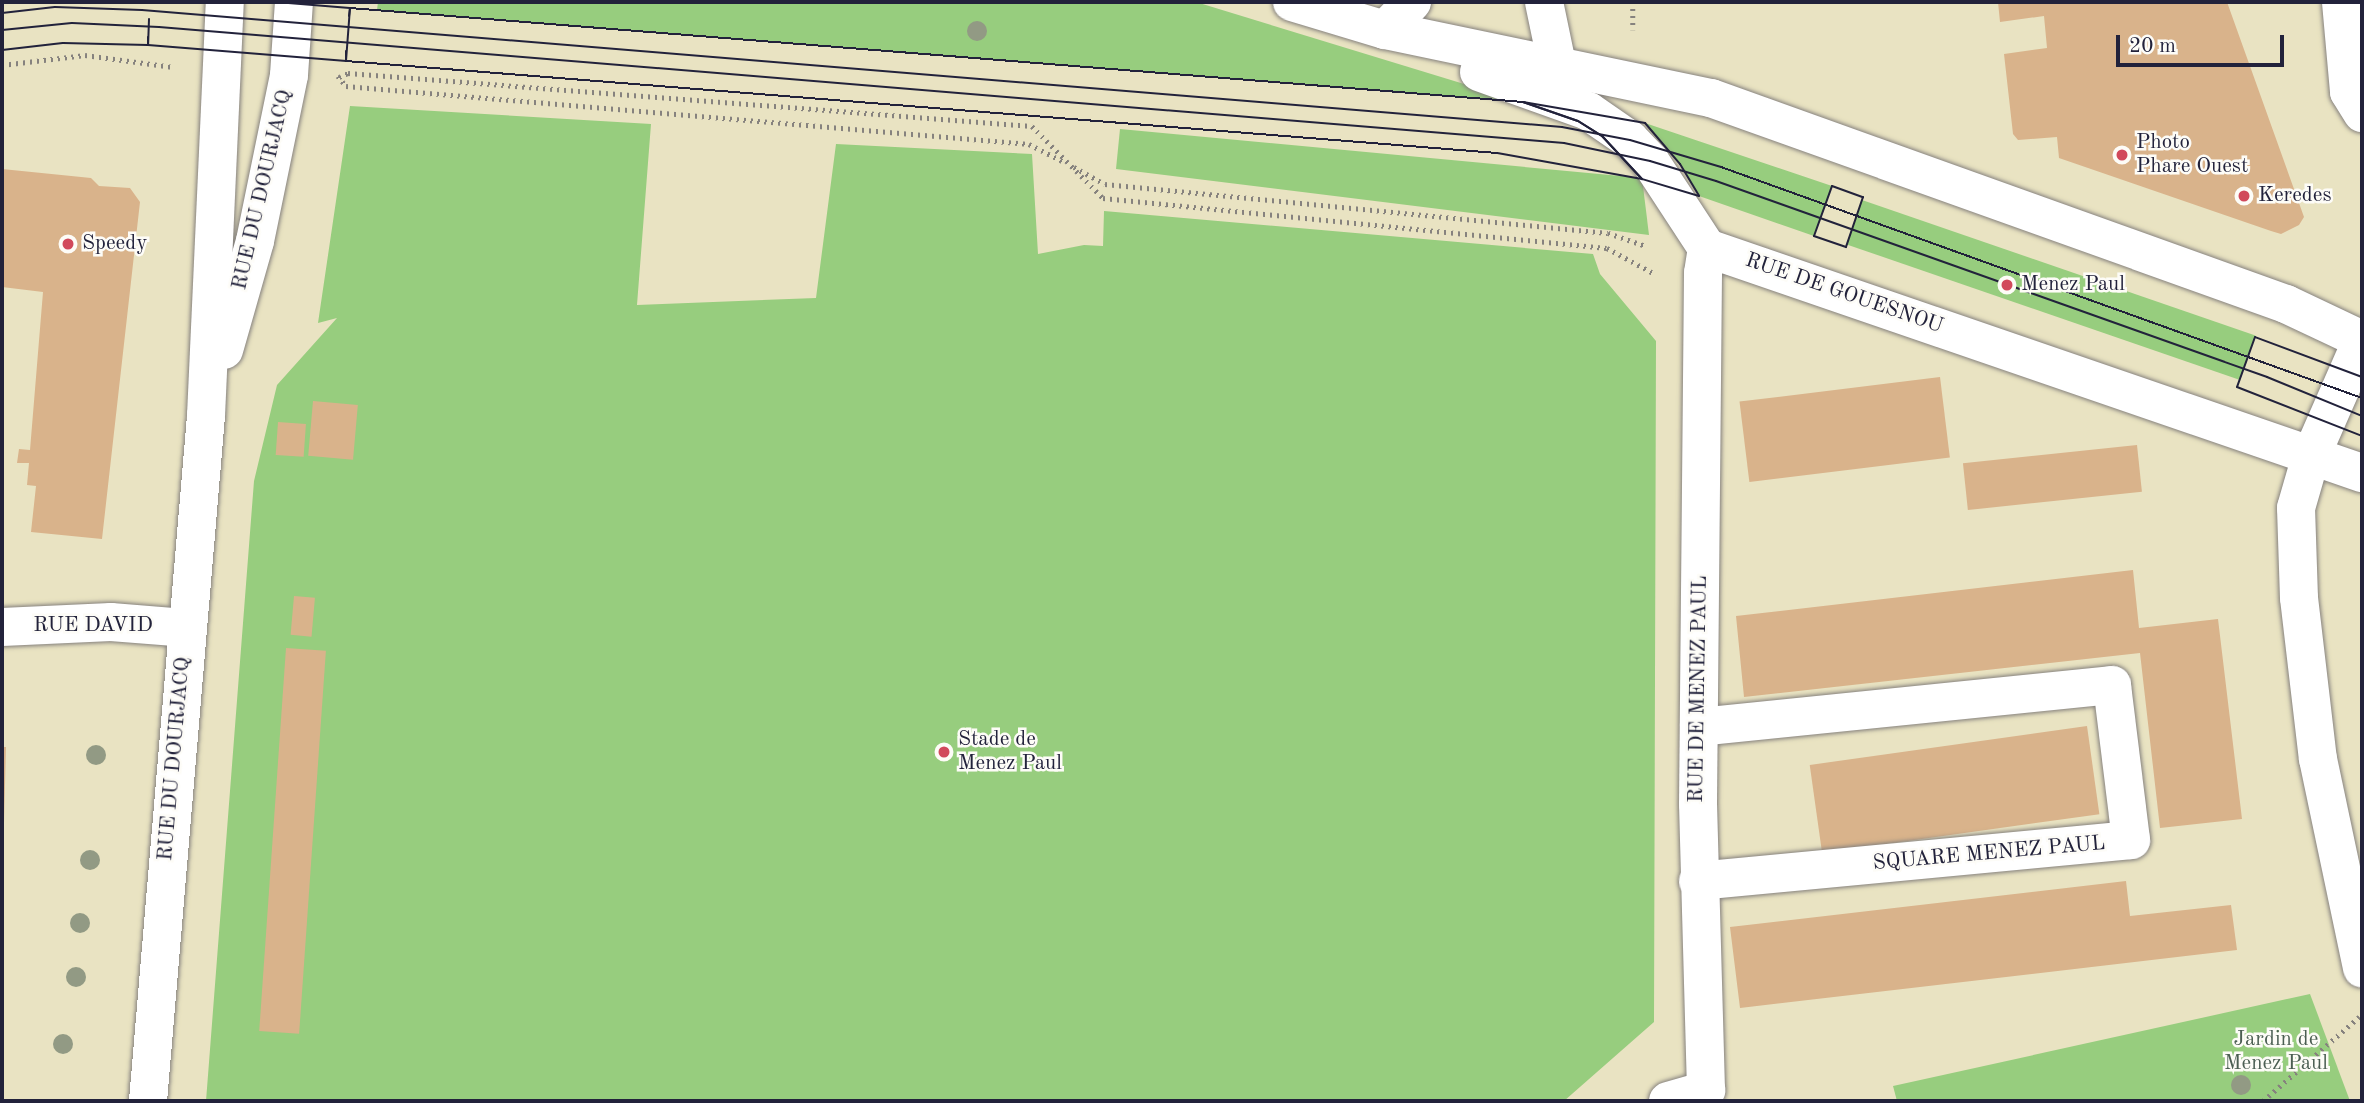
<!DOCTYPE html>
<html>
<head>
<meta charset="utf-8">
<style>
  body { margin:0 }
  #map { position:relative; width:2364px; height:1103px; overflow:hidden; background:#e9e3c2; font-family:"Old Standard TT",serif }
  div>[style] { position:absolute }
  .green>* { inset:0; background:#97cd7e; transform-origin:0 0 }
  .building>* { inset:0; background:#d9b38b; transform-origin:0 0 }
  .path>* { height:4.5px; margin-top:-2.25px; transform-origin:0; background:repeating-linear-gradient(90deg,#86827e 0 2px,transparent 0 7px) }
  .roads { filter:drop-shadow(0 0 2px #86827e) drop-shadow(0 0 2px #86827e) }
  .minor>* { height:38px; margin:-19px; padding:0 19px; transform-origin:19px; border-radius:19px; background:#fff }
  .major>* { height:38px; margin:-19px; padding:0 19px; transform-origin:19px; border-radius:19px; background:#fff }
  .tram>* { height:2px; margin:-1px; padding:0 1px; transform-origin:1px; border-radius:1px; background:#22223b }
  .trees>* { width:20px; height:20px; margin:-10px; border-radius:50%; background:#929a84 }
  .dots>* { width:19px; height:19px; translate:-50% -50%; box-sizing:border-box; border:4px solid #fdfcf7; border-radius:50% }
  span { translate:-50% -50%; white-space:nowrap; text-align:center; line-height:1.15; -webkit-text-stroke:5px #fdfcf7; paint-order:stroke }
  .poi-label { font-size:21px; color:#22223b }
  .left { translate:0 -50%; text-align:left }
  .street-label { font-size:21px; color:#22223b }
  .park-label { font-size:21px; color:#4b5e52 }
  .frame { position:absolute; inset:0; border:4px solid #22223b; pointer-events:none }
  .scale { position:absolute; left:2116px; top:35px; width:168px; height:32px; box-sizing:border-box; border:4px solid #22223b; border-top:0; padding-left:9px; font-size:21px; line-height:24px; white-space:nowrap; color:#22223b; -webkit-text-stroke:5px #fdfcf7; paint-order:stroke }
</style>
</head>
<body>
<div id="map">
  <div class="green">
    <div style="clip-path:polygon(378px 2px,1196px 2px,1523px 102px,377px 10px)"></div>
    <div style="clip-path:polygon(350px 106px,651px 124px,637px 305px,816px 298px,836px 144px,1032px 154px,1038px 254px,1084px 245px,1103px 246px,1104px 211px,1593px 254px,1600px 274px,1656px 341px,1654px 1022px,1564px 1101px,206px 1101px,254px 481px,277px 385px,337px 318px,318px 323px)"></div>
    <div style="clip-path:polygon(1645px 123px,1832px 186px,1814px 236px,1699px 196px,1680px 164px)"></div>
    <div style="clip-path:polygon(1120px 129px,1642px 178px,1649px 235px,1116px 169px)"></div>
    <div style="left:1862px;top:200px;width:416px;height:47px;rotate:19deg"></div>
    <div style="clip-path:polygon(2310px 994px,2350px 1101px,1897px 1101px,1893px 1086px)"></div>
  </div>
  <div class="building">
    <div style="clip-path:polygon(1998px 2px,2227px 2px,2304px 217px,2299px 225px,2281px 234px,2271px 231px,2059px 158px,2057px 137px,2018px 140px,2013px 134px,2004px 54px,2047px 48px,2044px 16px,2000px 22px)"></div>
    <div style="clip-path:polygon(2px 169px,91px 178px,99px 186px,130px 188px,140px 202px,102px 539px,31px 532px,36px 486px,27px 485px,29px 463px,17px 463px,19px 449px,30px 450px,43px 292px,2px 287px)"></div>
    <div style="left:1940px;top:377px;width:81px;height:202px;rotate:83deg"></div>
    <div style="left:313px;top:401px;width:45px;height:55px;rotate:5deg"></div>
    <div style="left:278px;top:422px;width:28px;height:33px;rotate:4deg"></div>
    <div style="left:2137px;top:445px;width:47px;height:175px;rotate:84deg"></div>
    <div style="clip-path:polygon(2133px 570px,2139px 628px,2218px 619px,2242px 819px,2160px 828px,2140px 653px,1744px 697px,1736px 616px)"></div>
    <div style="left:294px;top:596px;width:21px;height:39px;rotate:5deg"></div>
    <div style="left:286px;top:648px;width:40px;height:384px;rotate:4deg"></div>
    <div style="left:2087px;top:726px;width:89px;height:280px;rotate:82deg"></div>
    <div style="clip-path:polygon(2px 747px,6px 747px,4px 823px,2px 823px)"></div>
    <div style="clip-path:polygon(2126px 881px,2130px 916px,2231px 905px,2237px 950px,1740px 1008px,1730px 927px)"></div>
  </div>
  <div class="path">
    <div style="left:1633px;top:2px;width:28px;rotate:90deg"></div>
    <div style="left:2px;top:65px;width:84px;rotate:-6.9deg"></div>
    <div style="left:85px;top:55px;width:89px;rotate:7.8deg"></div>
    <div style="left:338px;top:76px;width:13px;rotate:51deg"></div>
    <div style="left:346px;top:86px;width:685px;rotate:4.85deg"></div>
    <div style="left:1029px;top:144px;width:39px;rotate:27deg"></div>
    <div style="left:339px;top:77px;width:10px;rotate:-24deg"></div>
    <div style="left:348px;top:73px;width:686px;rotate:4.43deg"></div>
    <div style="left:1032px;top:126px;width:101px;rotate:45.4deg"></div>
    <div style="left:1103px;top:198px;width:506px;rotate:5.67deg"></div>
    <div style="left:1607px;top:248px;width:52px;rotate:28.5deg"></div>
    <div style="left:1074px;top:167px;width:35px;rotate:29deg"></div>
    <div style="left:1105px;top:184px;width:505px;rotate:5.56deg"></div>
    <div style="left:1608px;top:233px;width:39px;rotate:19deg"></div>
    <div style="left:2263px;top:1101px;width:128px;rotate:-41.2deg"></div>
  </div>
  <div class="roads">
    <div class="minor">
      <div style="left:1292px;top:2px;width:97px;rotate:16.8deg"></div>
      <div style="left:1385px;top:30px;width:333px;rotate:11.8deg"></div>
      <div style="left:1711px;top:98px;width:611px;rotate:19.71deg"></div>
      <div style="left:2286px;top:304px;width:84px;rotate:25.3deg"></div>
      <div style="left:1544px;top:2px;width:68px;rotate:78.2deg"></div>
      <div style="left:2341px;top:2px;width:90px;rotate:84.9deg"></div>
      <div style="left:2349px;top:92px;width:25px;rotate:58deg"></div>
      <div style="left:1385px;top:30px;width:39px;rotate:-46deg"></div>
      <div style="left:1479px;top:72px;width:116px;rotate:19.7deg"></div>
      <div style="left:1588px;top:111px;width:51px;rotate:34.6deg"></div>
      <div style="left:1630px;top:140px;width:29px;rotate:46deg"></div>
      <div style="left:1650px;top:161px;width:104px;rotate:56.8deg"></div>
      <div style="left:1707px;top:248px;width:693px;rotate:18.96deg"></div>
      <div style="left:2362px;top:340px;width:127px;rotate:113.7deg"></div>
      <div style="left:2311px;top:456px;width:54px;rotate:106.1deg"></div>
      <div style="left:2296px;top:508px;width:90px;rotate:88.1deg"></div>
      <div style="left:2299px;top:598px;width:162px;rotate:83.3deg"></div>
      <div style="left:2318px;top:759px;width:214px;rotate:78.1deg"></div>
      <div style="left:2px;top:627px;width:109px;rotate:-2.6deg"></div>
      <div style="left:111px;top:622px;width:74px;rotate:4.6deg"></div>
      <div style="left:1698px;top:881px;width:435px;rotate:-5.4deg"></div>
      <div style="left:2131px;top:840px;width:156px;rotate:-97deg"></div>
      <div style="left:2112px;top:685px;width:415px;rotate:174.2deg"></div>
      <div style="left:1668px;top:1101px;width:40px;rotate:-16deg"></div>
      <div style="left:1706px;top:1090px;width:286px;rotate:-91.6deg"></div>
      <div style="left:1698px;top:804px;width:531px;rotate:-89.46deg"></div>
      <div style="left:1703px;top:273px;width:25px;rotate:-81deg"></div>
    </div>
    <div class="major">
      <div style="left:224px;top:350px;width:113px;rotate:-74.1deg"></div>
      <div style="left:255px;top:241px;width:169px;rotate:-78.4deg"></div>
      <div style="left:289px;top:75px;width:73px;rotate:-86.1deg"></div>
      <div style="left:148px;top:1101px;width:687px;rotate:-85.16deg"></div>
      <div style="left:206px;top:416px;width:414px;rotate:-87.4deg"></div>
    </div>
  </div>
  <div class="tram">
    <div style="left:276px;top:2px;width:74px;rotate:4.6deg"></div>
    <div style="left:350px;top:8px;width:8px;rotate:97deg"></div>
    <div style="left:350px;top:8px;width:1177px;rotate:4.58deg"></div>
    <div style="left:1523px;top:102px;width:58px;rotate:19.1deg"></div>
    <div style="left:1578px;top:121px;width:28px;rotate:32deg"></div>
    <div style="left:1602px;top:136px;width:59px;rotate:47.1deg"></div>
    <div style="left:1642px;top:179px;width:147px;rotate:-169.8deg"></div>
    <div style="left:1497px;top:153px;width:1155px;rotate:-175.43deg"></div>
    <div style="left:346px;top:61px;width:53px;rotate:-85.7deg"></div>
    <div style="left:2px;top:13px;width:53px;rotate:-6.5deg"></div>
    <div style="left:55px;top:7px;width:87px;rotate:2deg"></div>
    <div style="left:142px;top:10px;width:1425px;rotate:4.71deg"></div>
    <div style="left:1562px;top:127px;width:69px;rotate:10.8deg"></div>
    <div style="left:1630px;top:140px;width:95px;rotate:16.5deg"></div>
    <div style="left:1721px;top:167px;width:681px;rotate:19.82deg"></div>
    <div style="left:149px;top:19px;width:26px;rotate:92deg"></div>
    <div style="left:148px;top:45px;width:199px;rotate:4.6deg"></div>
    <div style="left:346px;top:61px;width:10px;rotate:-90deg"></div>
    <div style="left:2px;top:30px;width:70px;rotate:-5.7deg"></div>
    <div style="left:72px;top:23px;width:87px;rotate:2.6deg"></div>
    <div style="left:159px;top:27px;width:1410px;rotate:4.72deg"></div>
    <div style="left:1564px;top:143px;width:88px;rotate:11.8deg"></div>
    <div style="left:1650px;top:161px;width:69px;rotate:16.9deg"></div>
    <div style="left:1716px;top:181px;width:585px;rotate:19.58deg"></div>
    <div style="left:2267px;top:377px;width:103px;rotate:22.3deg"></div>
    <div style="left:2px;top:50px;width:61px;rotate:-6.5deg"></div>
    <div style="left:63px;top:43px;width:85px;rotate:1.3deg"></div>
    <div style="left:148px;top:45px;width:8px;rotate:-90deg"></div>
    <div style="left:1523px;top:102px;width:124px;rotate:9.8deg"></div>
    <div style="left:1645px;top:123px;width:54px;rotate:49.5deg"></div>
    <div style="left:1680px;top:164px;width:37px;rotate:59deg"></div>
    <div style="left:1699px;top:196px;width:59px;rotate:-163.4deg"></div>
    <div style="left:1642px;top:179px;width:59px;rotate:-132.9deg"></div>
    <div style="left:1602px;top:136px;width:28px;rotate:-148deg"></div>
    <div style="left:1578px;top:121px;width:58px;rotate:-160.9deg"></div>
    <div style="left:1832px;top:186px;width:33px;rotate:20deg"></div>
    <div style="left:1863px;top:197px;width:53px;rotate:108.8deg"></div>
    <div style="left:1846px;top:247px;width:34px;rotate:-161deg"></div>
    <div style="left:1814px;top:236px;width:53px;rotate:-70.2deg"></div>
    <div style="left:2362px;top:377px;width:114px;rotate:-159.5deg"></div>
    <div style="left:2255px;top:337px;width:53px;rotate:109.8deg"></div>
    <div style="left:2237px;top:387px;width:134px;rotate:21.4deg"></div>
  </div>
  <div class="trees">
    <div style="left:977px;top:31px"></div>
    <div style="left:96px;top:755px"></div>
    <div style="left:90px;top:860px"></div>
    <div style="left:80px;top:923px"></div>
    <div style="left:76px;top:977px"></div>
    <div style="left:63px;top:1044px"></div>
    <div style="left:2241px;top:1085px"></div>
  </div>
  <div class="dots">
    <div style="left:2122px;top:155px;background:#d1495b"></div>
    <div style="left:2244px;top:196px;background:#d1495b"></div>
    <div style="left:68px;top:244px;background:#d1495b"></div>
    <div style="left:2007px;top:285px;background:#d1495b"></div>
    <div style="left:944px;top:752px;background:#d1495b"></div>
  </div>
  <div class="poi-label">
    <span class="left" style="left:2136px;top:155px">Photo<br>Phare Ouest</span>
    <span class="left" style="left:2258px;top:196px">Keredes</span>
    <span class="left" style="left:82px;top:244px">Speedy</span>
    <span class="left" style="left:2021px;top:285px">Menez Paul</span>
    <span class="left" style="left:958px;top:752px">Stade de<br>Menez Paul</span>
  </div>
  <div class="street-label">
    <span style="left:263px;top:190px;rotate:-77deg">RUE DU DOURJACQ</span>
    <span style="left:1844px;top:294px;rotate:19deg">RUE DE GOUESNOU</span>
    <span style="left:93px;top:626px">RUE DAVID</span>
    <span style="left:1699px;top:689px;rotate:-89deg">RUE DE MENEZ PAUL</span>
    <span style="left:175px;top:759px;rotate:-85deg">RUE DU DOURJACQ</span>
    <span style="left:1989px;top:854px;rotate:-5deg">SQUARE MENEZ PAUL</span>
  </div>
  <div class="park-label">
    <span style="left:2276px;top:1052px">Jardin de<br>Menez Paul</span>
  </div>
  <div class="frame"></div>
  <div class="scale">20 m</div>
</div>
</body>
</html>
